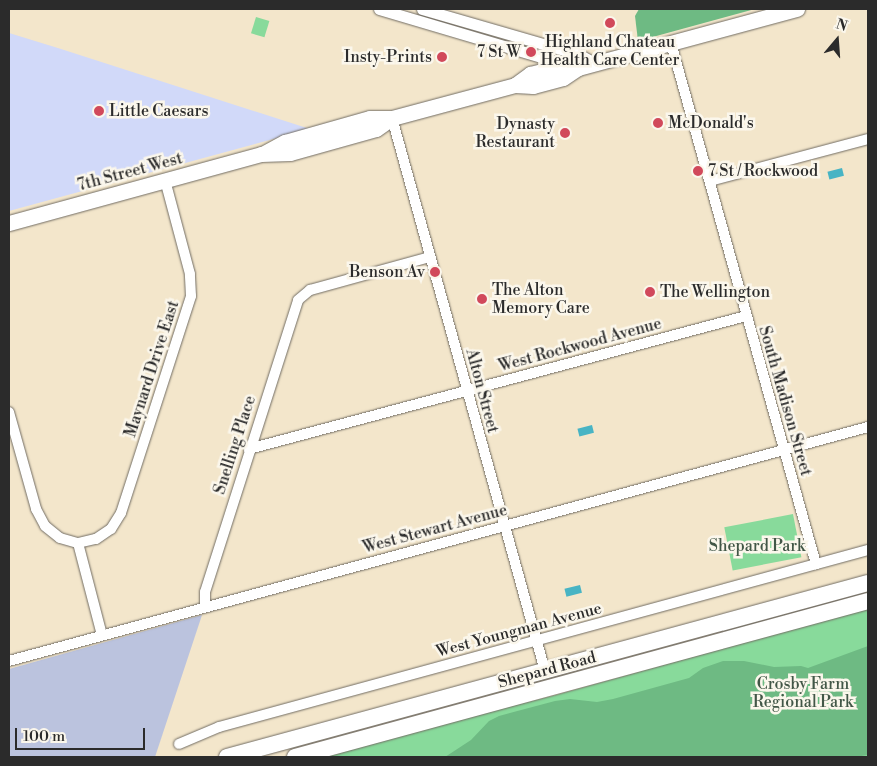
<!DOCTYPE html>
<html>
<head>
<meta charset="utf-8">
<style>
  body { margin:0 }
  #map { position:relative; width:877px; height:766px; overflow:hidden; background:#f3e6cb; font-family:"Libre Bodoni",serif }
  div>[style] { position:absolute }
  .built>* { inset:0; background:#d1d9f9 }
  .industrial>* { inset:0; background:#bbc3de }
  .green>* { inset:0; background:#88da9b; transform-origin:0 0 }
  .forest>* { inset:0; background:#6eba83 }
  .water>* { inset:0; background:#48b4c4; transform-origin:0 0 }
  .roads { filter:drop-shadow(0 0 1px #716c63) drop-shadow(0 0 1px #716c63) }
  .minor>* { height:10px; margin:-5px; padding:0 5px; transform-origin:5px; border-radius:5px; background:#fff }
  .tertiary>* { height:11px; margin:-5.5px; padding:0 5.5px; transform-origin:5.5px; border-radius:5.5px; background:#fff }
  .primary>* { height:15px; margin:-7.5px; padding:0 7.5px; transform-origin:7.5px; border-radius:7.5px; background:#fff }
  .trunk>* { height:16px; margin:-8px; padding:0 8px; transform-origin:8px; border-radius:8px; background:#fff }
  .dots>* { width:14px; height:14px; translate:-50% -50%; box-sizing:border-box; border:2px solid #fbf7ec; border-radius:50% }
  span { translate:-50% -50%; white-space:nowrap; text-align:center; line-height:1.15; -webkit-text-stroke:5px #fbf7ec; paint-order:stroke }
  .poi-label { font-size:16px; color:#2b2b2b }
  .right { translate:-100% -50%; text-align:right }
  .left { translate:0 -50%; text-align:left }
  .street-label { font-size:16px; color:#2b2b2b }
  .park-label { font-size:16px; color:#425747 }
  .frame { position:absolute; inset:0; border:10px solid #2b2b2b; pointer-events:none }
  .north { position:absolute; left:812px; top:15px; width:50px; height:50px; -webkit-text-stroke:4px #fbf7ec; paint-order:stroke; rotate:18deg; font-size:14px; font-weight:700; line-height:20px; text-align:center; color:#2b2b2b }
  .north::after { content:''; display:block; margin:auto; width:18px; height:22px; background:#2b2b2b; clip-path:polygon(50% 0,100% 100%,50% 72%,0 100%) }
  .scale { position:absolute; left:15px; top:728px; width:130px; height:22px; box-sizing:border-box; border:2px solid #2b2b2b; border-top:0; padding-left:6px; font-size:15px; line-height:18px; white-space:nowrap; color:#2b2b2b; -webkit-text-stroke:4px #fbf7ec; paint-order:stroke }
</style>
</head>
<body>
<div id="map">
  <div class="built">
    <div style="clip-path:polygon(9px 33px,61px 49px,310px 129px,9px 211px)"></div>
  </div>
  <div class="industrial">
    <div style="clip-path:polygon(202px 615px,155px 757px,9px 757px,9px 669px)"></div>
  </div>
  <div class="green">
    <div style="left:256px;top:17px;width:14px;height:17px;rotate:17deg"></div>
    <div style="left:793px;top:514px;width:44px;height:70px;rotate:79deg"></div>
    <div style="clip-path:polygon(868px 608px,868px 757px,307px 757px,552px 696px)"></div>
  </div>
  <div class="forest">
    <div style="clip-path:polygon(639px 9px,755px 9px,638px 41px,635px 16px)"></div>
    <div style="clip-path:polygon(868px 646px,868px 755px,855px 757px,445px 757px,471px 740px,489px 721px,499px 716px,555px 701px,570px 699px,597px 702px,613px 699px,689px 678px,703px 668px,723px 661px,744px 661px,774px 667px,801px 666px,808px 668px)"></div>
  </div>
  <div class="water">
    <div style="left:842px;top:168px;width:8px;height:15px;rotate:76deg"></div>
    <div style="left:592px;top:425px;width:8px;height:15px;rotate:76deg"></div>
    <div style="left:580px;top:585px;width:8px;height:16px;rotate:76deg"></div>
  </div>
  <div class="roads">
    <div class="minor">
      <div style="left:671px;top:43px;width:541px;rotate:74.45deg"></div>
      <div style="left:392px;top:118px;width:574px;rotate:74.53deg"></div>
      <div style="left:710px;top:181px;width:163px;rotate:-14.9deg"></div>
      <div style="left:9px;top:412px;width:101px;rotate:74.4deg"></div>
      <div style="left:36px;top:509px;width:19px;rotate:62deg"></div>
      <div style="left:45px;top:526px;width:19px;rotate:39deg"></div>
      <div style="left:60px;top:538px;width:19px;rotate:16deg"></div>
      <div style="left:78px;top:543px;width:18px;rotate:-13deg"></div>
      <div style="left:96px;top:539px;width:18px;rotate:-34deg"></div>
      <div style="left:111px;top:529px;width:19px;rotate:-58deg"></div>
      <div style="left:121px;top:513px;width:228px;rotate:-72.1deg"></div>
      <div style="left:191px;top:296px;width:22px;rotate:-93deg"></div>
      <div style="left:190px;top:274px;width:97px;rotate:-104.9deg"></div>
      <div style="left:249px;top:449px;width:514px;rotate:-14.98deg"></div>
      <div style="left:78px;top:543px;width:95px;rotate:75.4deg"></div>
      <div style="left:205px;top:607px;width:15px;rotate:-90deg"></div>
      <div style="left:205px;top:592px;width:306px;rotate:-72.3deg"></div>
      <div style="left:298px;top:300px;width:16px;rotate:-40deg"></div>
      <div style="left:310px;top:290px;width:124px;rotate:-15.4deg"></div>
      <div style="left:9px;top:661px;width:890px;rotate:-15.24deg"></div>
      <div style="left:179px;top:744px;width:43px;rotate:-23deg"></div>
      <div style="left:219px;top:727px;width:673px;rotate:-15.26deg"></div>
    </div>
    <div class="tertiary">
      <div style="left:379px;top:9px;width:184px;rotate:16.5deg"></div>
      <div style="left:555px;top:61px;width:14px;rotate:4deg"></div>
      <div style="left:422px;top:9px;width:162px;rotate:16.1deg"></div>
      <div style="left:578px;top:54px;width:21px;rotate:29deg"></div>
    </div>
    <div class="primary">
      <div style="left:515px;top:85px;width:19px;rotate:-36deg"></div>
      <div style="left:530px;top:74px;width:30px;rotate:-14deg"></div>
      <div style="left:559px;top:67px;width:19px;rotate:3deg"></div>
      <div style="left:578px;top:68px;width:227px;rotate:-15.1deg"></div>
      <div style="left:264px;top:153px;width:24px;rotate:-28deg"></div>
      <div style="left:285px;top:142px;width:88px;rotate:-15.8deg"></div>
      <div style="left:370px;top:118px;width:22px"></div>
      <div style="left:392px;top:118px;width:127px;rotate:-15deg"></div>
      <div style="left:515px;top:85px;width:18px;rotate:3deg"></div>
      <div style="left:533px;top:86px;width:31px;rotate:-15deg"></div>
      <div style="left:563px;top:78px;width:18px;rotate:-34deg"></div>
      <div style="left:9px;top:223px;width:261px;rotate:-15.3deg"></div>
      <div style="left:261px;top:154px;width:29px;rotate:-2deg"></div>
      <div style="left:290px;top:153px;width:89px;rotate:-15.6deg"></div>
      <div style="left:376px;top:129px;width:19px;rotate:-35deg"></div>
    </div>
    <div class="trunk">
      <div style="left:227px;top:757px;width:664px;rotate:-15.19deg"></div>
      <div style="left:295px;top:757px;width:594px;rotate:-15.23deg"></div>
    </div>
  </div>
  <div class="dots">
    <div style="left:610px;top:23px;background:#d1495b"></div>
    <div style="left:531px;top:52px;background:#d1495b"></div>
    <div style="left:442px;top:57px;background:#d1495b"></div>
    <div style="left:99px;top:111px;background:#d1495b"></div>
    <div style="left:658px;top:123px;background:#d1495b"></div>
    <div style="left:565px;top:133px;background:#d1495b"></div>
    <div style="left:698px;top:171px;background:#d1495b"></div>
    <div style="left:435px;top:272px;background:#d1495b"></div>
    <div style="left:650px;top:292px;background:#d1495b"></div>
    <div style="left:482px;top:299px;background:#d1495b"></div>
  </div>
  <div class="poi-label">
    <span style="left:610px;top:51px">Highland Chateau<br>Health Care Center</span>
    <span class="right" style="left:521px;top:52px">7 St W</span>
    <span class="right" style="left:432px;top:57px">Insty-Prints</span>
    <span class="left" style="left:109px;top:111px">Little Caesars</span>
    <span class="left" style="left:668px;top:123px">McDonald's</span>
    <span class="right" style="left:555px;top:133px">Dynasty<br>Restaurant</span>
    <span class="left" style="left:708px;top:171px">7 St / Rockwood</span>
    <span class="right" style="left:425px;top:272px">Benson Av</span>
    <span class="left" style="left:492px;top:299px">The Alton<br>Memory Care</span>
    <span class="left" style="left:660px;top:292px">The Wellington</span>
  </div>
  <div class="street-label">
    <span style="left:130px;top:172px;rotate:-15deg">7th Street West</span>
    <span style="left:580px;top:345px;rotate:-15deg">West Rockwood Avenue</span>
    <span style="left:152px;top:369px;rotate:-72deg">Maynard Drive East</span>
    <span style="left:482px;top:391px;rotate:75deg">Alton Street</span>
    <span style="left:785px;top:401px;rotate:74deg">South Madison Street</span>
    <span style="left:235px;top:445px;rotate:-72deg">Snelling Place</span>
    <span style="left:435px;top:529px;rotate:-15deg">West Stewart Avenue</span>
    <span style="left:519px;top:630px;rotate:-15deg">West Youngman Avenue</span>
    <span style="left:547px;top:670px;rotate:-15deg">Shepard Road</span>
  </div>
  <div class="park-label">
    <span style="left:757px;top:546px">Shepard Park</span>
    <span style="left:803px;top:693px">Crosby Farm<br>Regional Park</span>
  </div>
  <div class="frame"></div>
  <div class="north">N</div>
  <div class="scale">100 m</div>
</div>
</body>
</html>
